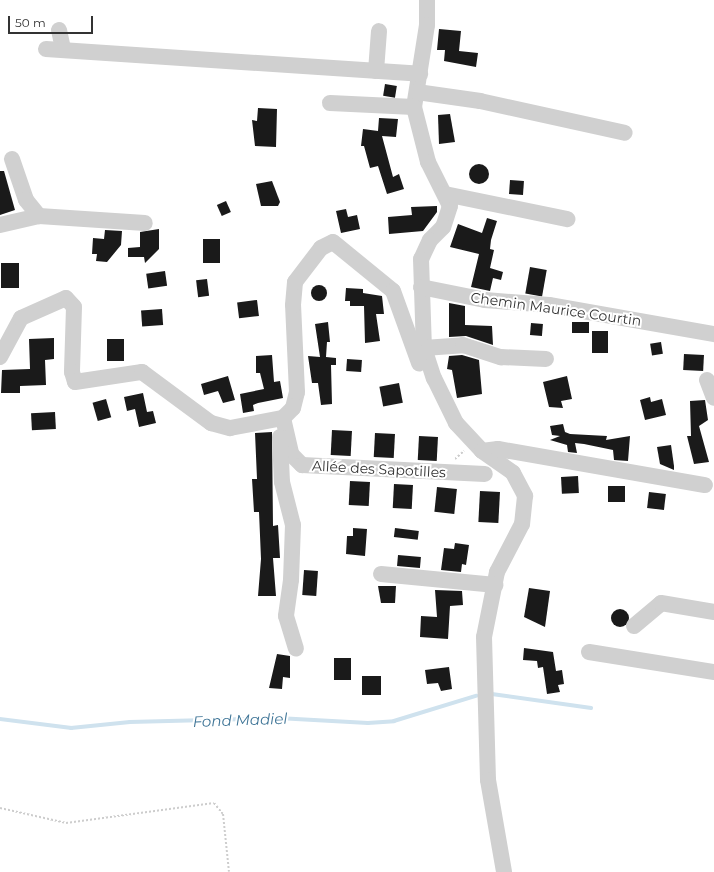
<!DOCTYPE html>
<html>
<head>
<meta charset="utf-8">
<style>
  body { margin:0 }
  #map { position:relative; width:714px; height:872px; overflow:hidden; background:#fff; font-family:Montserrat,sans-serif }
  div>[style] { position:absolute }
  .stream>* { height:3.5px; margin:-1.75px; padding:0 1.75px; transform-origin:1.75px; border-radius:1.75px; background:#cfe2ee }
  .building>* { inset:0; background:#1a1a1a; transform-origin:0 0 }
  .round { border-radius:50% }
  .path>* { height:2px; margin-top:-1px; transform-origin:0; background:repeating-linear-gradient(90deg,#cdcdcd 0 2px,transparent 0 4px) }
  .minor>* { height:16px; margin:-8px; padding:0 8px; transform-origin:8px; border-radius:8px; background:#d0d0d0 }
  span { translate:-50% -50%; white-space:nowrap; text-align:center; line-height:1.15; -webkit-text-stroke:4px #fff; paint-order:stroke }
  .street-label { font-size:14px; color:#333 }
  .water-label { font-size:15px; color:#3f7597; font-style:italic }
  .scale { position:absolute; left:8px; top:16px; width:85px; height:18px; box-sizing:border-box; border:2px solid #333; border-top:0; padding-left:5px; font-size:12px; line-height:14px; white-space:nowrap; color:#333; -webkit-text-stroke:3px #fff; paint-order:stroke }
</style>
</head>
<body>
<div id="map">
  <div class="stream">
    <div style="left:492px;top:694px;width:100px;rotate:8deg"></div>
    <div style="left:0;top:719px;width:72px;rotate:7.2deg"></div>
    <div style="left:71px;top:728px;width:59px;rotate:-5.8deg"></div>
    <div style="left:130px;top:722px;width:148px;rotate:-1.5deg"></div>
    <div style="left:278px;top:718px;width:90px;rotate:3.2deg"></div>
    <div style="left:368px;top:723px;width:26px;rotate:-4deg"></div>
    <div style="left:394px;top:721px;width:86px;rotate:-17deg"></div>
  </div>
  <div class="building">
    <div style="clip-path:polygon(439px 29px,461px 31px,459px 51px,478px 53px,476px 67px,444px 61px,445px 50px,437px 50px)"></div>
    <div style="left:385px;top:84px;width:12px;height:12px;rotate:9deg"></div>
    <div style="clip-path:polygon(258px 108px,277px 109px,276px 147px,255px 146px,252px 120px,257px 121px)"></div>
    <div style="clip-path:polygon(450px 114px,455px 142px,439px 144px,438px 115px)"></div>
    <div style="clip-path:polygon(379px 118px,398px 119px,396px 137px,382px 136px,393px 177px,399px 174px,404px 189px,387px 194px,378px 166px,370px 168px,364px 146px,361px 146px,363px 129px,378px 131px)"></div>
    <div class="round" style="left:469px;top:164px;width:20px;height:20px"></div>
    <div style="clip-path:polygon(0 171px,4px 171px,15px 210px,0 215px)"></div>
    <div style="left:510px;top:180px;width:14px;height:14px;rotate:4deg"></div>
    <div style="clip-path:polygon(272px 181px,280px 202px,278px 206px,261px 206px,256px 184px)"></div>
    <div style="left:226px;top:201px;width:12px;height:10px;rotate:66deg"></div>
    <div style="clip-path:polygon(437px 206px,437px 212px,423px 231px,389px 234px,388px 217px,412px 215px,411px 207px)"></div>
    <div style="clip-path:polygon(346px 209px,348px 217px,357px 215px,360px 229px,341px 233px,336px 211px)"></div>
    <div style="clip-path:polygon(487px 218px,497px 221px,491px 240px,490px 249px,494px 250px,490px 268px,503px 272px,501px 280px,493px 278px,490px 291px,471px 287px,479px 254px,450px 247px,458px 224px,482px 233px)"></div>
    <div style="clip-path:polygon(159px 229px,159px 249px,145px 263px,144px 257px,128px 257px,128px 248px,140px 247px,140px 232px)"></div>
    <div style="clip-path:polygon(105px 230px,122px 231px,121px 245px,107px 262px,96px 261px,97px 254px,92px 254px,93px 238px,104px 239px)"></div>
    <div style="left:203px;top:239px;width:17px;height:24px"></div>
    <div style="left:1px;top:263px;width:18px;height:25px"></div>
    <div style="left:530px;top:267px;width:17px;height:27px;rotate:10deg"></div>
    <div style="left:165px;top:271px;width:15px;height:19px;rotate:82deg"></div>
    <div style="left:207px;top:279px;width:17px;height:11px;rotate:83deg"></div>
    <div class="round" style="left:311px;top:285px;width:16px;height:16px"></div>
    <div style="clip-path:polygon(346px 288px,363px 289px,363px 293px,382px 296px,384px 314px,376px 314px,380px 341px,365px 343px,364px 306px,350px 306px,350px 301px,345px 301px)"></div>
    <div style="left:257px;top:300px;width:16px;height:20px;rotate:83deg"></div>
    <div style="clip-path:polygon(449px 303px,465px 306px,465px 325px,492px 326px,493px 345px,466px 336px,449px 337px)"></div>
    <div style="left:162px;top:309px;width:16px;height:21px;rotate:86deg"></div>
    <div style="clip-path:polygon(328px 322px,330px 342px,327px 342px,326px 357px,336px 358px,336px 365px,326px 365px,331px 365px,332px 404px,321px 405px,318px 383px,312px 383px,308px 356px,320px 357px,315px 324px)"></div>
    <div style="left:572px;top:322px;width:17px;height:11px"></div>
    <div style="left:531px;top:323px;width:12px;height:12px;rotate:5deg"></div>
    <div style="left:608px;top:331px;width:22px;height:16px;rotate:90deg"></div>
    <div style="clip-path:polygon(54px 338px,54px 359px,45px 360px,46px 385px,20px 386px,20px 393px,1px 393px,2px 370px,30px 369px,29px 339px)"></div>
    <div style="left:107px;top:339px;width:17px;height:22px"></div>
    <div style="left:661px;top:342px;width:12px;height:11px;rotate:81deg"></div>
    <div style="left:684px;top:354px;width:20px;height:16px;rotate:3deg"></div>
    <div style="clip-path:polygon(272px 355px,274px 382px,280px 381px,283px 398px,258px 403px,253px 405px,254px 411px,243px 413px,240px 394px,264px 389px,260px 373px,256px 373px,256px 356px)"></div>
    <div style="clip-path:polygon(462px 355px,479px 360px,482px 394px,457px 398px,452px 370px,447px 369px,449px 356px)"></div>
    <div style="left:347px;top:359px;width:15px;height:12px;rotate:4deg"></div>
    <div style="clip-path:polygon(228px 376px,235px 400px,223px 403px,218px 391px,204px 395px,201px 384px)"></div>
    <div style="clip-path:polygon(567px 376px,572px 399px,561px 401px,563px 408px,549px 407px,543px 382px)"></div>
    <div style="left:399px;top:383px;width:20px;height:20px;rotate:79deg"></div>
    <div style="clip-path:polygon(143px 393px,147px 412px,153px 411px,156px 423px,139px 427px,135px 409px,127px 411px,124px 397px)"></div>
    <div style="clip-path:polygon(650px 397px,651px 402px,662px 399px,666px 415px,645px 420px,640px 400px)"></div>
    <div style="left:106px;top:399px;width:19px;height:14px;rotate:74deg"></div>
    <div style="clip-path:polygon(705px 400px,708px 420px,699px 426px,709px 462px,694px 464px,687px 436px,691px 436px,690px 401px)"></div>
    <div style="left:55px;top:412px;width:17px;height:24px;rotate:87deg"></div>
    <div style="clip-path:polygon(563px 424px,565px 432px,570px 434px,607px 436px,606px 440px,630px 436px,628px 461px,614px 460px,613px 450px,584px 444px,575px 443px,577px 453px,568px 452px,567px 445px,550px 440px,560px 436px,552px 435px,550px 426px)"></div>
    <div style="left:332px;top:430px;width:20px;height:25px;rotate:3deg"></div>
    <div style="clip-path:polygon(272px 432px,273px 526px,278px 525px,280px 558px,273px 558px,276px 596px,258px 596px,261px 559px,259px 512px,254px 512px,252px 479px,257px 479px,255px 433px)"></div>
    <div style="left:375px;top:433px;width:20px;height:24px;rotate:3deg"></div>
    <div style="left:419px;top:436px;width:19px;height:24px;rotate:3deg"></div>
    <div style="clip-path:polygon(671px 445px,674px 466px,674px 470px,660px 464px,657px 447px)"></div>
    <div style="left:578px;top:476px;width:17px;height:17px;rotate:87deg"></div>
    <div style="left:350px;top:481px;width:20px;height:24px;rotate:3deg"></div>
    <div style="left:394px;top:484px;width:19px;height:24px;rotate:3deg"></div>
    <div style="left:608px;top:486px;width:17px;height:16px"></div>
    <div style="left:437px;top:487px;width:20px;height:25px;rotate:6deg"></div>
    <div style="left:480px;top:491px;width:20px;height:31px;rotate:3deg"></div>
    <div style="left:649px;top:492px;width:17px;height:16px;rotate:7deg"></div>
    <div style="clip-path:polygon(353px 528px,367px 529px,365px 556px,346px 554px,347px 536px,353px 536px)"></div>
    <div style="left:395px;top:528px;width:24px;height:9px;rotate:7deg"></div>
    <div style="clip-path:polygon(455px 543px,469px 545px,466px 565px,462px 564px,461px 572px,441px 570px,444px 548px,454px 549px)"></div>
    <div style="left:398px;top:555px;width:23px;height:11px;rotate:5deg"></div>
    <div style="left:304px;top:570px;width:14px;height:25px;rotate:4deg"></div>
    <div style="clip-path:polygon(378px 586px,396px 586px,395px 603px,381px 603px)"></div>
    <div style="clip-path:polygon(529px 588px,550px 591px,545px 627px,524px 617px)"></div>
    <div style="clip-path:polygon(435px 590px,462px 591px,463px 605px,450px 606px,448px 639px,420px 637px,421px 616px,437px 617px)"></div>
    <div class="round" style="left:611px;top:609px;width:18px;height:18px"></div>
    <div style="clip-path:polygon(524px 648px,553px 652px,556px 671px,562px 670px,564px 684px,558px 685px,560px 692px,547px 694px,543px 667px,538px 668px,537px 661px,523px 660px)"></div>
    <div style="clip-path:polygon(277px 654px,290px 656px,290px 678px,283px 677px,282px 689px,269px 688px)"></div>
    <div style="left:334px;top:658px;width:17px;height:22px"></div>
    <div style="clip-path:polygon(449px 667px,452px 689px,441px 691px,438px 683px,427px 684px,425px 670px)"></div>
    <div style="left:362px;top:676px;width:19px;height:19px"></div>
  </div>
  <div class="path">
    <div style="left:455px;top:459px;width:12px;rotate:-42deg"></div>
    <div style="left:0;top:808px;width:68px;rotate:12.8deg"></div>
    <div style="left:66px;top:823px;width:149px;rotate:-7.7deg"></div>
    <div style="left:214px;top:803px;width:14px;rotate:51deg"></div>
    <div style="left:223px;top:814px;width:58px;rotate:84.1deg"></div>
  </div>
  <div class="minor">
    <div style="left:427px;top:0;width:25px;rotate:90deg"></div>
    <div style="left:427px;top:25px;width:83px;rotate:99deg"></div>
    <div style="left:414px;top:107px;width:57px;rotate:75.7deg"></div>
    <div style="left:428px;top:162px;width:49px;rotate:63.4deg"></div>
    <div style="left:450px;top:206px;width:22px;rotate:108deg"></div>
    <div style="left:443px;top:227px;width:18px;rotate:135deg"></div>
    <div style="left:430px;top:240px;width:21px;rotate:115deg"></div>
    <div style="left:421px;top:259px;width:89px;rotate:88.1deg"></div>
    <div style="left:424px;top:348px;width:32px;rotate:72deg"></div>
    <div style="left:434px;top:378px;width:50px;rotate:63.9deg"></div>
    <div style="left:456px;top:423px;width:38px;rotate:47deg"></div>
    <div style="left:482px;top:451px;width:38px;rotate:35deg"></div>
    <div style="left:513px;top:473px;width:26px;rotate:62deg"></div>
    <div style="left:525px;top:496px;width:28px;rotate:96deg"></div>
    <div style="left:522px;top:524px;width:54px;rotate:117.5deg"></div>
    <div style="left:497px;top:572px;width:66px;rotate:101.3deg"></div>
    <div style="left:484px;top:637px;width:143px;rotate:88.4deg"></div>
    <div style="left:488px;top:780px;width:93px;rotate:80.1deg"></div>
    <div style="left:59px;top:30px;width:19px;rotate:78deg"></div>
    <div style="left:46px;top:49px;width:375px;rotate:3.8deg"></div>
    <div style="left:376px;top:71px;width:40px;rotate:-85.7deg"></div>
    <div style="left:417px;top:92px;width:64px;rotate:8.1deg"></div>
    <div style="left:480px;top:101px;width:148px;rotate:12.4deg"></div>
    <div style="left:330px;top:103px;width:84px;rotate:2.7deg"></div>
    <div style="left:12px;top:159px;width:43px;rotate:71.1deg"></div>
    <div style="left:26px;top:200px;width:21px;rotate:51deg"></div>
    <div style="left:445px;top:194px;width:125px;rotate:11.6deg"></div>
    <div style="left:0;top:225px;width:40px;rotate:-13deg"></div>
    <div style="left:39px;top:216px;width:106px;rotate:3.8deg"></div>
    <div style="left:421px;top:287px;width:65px;rotate:11.5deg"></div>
    <div style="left:485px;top:300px;width:64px;rotate:4.5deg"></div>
    <div style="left:549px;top:305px;width:168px;rotate:10deg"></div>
    <div style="left:424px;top:348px;width:39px;rotate:-4deg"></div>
    <div style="left:463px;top:345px;width:40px;rotate:18deg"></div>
    <div style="left:501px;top:357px;width:45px;rotate:2.5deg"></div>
    <div style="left:0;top:357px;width:44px;rotate:-61.7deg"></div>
    <div style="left:21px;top:318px;width:49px;rotate:-24deg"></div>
    <div style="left:66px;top:298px;width:12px;rotate:48deg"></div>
    <div style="left:74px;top:307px;width:65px;rotate:91.8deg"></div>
    <div style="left:72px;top:372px;width:10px;rotate:73deg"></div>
    <div style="left:75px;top:382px;width:68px;rotate:-8.5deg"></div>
    <div style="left:142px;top:372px;width:86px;rotate:36.5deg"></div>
    <div style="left:211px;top:423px;width:20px;rotate:15deg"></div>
    <div style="left:230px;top:428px;width:54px;rotate:-10.7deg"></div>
    <div style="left:283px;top:418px;width:14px;rotate:-45deg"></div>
    <div style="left:293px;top:408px;width:16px;rotate:-76deg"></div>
    <div style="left:297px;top:392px;width:87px;rotate:-92.6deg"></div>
    <div style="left:293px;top:305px;width:23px;rotate:-85deg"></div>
    <div style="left:295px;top:282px;width:43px;rotate:-52.6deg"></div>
    <div style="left:321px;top:248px;width:13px;rotate:-27deg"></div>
    <div style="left:333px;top:242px;width:77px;rotate:39.2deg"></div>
    <div style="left:393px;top:291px;width:77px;rotate:70.1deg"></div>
    <div style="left:707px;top:380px;width:19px;rotate:69deg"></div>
    <div style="left:283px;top:418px;width:37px;rotate:77deg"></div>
    <div style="left:291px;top:454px;width:16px;rotate:45deg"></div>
    <div style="left:302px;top:465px;width:183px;rotate:2.8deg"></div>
    <div style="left:280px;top:437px;width:45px;rotate:87.5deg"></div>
    <div style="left:282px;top:482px;width:44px;rotate:75.7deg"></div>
    <div style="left:293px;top:525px;width:55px;rotate:92.1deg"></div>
    <div style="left:291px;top:580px;width:36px;rotate:98deg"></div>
    <div style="left:286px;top:616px;width:34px;rotate:73deg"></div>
    <div style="left:482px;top:451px;width:16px;rotate:-7deg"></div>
    <div style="left:498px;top:449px;width:210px;rotate:9.9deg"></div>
    <div style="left:381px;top:574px;width:115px;rotate:5.5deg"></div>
    <div style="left:634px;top:626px;width:35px;rotate:-40deg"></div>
    <div style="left:661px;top:603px;width:54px;rotate:9.6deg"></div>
    <div style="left:589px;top:652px;width:127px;rotate:9.1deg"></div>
  </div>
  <div class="street-label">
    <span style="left:556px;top:309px;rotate:8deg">Chemin Maurice Courtin</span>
    <span style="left:379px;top:469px;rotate:3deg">Allée des Sapotilles</span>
  </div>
  <div class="water-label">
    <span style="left:240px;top:720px;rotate:-2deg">Fond Madiel</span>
  </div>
  <div class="scale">50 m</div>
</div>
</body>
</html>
